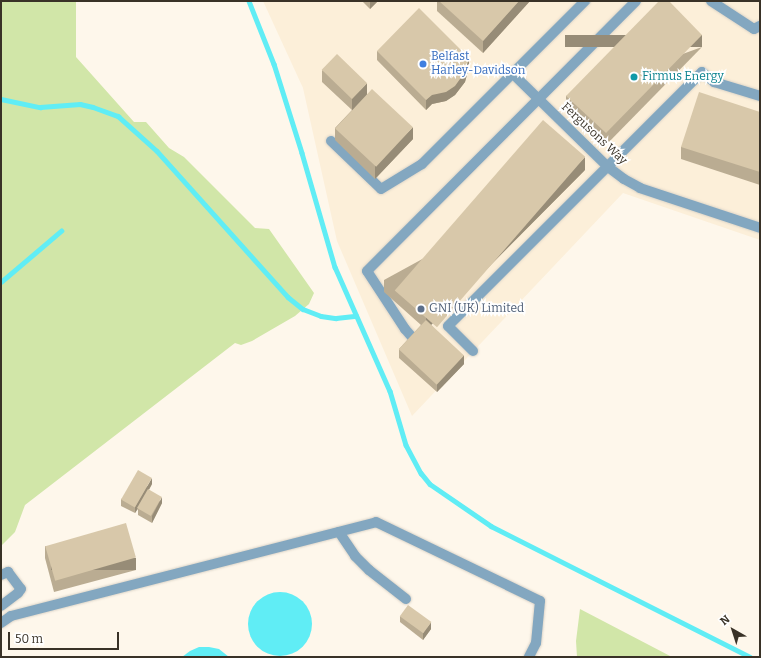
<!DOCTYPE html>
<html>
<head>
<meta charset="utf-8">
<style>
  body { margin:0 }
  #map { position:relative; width:761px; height:658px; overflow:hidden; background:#fef7eb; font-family:Bitter,serif }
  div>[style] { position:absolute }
  .built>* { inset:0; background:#fcefd9 }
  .green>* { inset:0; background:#d1e6a8 }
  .water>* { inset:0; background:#60edf5 }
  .round { border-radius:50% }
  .stream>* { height:4.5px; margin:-2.25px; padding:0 2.25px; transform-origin:2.25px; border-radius:2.25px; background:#60edf5 }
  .roads { filter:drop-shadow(0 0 1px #dbd4c8) drop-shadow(0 0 1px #dbd4c8) }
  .minor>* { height:10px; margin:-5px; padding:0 5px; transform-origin:5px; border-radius:5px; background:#83a7c0 }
  .wall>* { inset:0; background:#baac92 }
  .shaded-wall>* { inset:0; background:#978c77; transform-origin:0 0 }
  .building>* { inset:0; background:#d8c8aa; transform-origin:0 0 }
  .dots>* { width:11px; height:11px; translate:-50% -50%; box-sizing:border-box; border:2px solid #fff; border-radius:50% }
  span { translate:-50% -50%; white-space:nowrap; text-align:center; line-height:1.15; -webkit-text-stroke:3.5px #fff; paint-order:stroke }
  .shop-label { font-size:12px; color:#366cbe }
  .left { translate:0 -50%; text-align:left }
  .culture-label { font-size:12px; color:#0d838f }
  .street-label { font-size:12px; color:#393227 }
  .service-label { font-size:12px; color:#4e5e75 }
  .frame { position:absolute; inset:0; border:2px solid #393227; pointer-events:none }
  .north { position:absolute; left:713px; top:610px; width:40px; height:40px; -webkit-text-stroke:3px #fff; paint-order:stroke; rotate:321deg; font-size:11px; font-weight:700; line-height:16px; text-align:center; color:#393227 }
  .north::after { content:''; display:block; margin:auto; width:14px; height:18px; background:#393227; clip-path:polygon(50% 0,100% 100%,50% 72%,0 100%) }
  .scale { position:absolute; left:8px; top:632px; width:111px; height:18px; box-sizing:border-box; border:2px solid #393227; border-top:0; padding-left:5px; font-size:12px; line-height:14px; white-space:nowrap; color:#393227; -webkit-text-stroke:3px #fff; paint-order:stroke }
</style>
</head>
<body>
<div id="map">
  <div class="built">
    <div style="clip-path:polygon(263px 1px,760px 1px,760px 240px,623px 193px,412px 416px,337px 241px,303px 88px)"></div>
  </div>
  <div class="green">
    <div style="clip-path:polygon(1px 1px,76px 1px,76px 57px,134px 122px,146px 122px,169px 148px,184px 157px,255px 228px,269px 229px,314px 293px,309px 304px,295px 316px,252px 341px,241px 345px,235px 343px,25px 505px,15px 532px,1px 546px)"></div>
    <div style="clip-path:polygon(580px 609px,672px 657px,577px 657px,576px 641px)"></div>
  </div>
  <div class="water">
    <div class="round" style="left:248px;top:592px;width:64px;height:64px"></div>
    <div style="clip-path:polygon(199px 647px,209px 647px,219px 649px,229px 657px,182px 657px,190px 651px)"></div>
  </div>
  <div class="stream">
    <div style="left:249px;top:1px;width:68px;rotate:68.4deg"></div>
    <div style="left:274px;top:64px;width:93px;rotate:72.5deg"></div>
    <div style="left:302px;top:153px;width:119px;rotate:73.9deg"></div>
    <div style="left:335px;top:267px;width:136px;rotate:66.1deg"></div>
    <div style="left:390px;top:391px;width:56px;rotate:73.5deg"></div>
    <div style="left:406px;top:445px;width:32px;rotate:62deg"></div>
    <div style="left:421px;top:473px;width:14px;rotate:51deg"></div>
    <div style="left:430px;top:484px;width:74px;rotate:34.5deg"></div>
    <div style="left:491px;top:526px;width:290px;rotate:26.8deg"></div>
    <div style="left:1px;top:99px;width:40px;rotate:12deg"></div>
    <div style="left:40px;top:107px;width:40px;rotate:-4.3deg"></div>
    <div style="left:80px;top:104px;width:13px;rotate:13deg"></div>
    <div style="left:93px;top:107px;width:27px;rotate:20deg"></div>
    <div style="left:118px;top:116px;width:52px;rotate:41.9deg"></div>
    <div style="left:157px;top:151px;width:196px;rotate:48.1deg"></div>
    <div style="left:288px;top:297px;width:19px;rotate:39deg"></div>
    <div style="left:303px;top:309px;width:19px;rotate:21deg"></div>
    <div style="left:321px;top:316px;width:15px;rotate:8deg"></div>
    <div style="left:336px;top:318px;width:20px;rotate:-6deg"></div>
    <div style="left:1px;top:282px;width:79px;rotate:-40.4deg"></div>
  </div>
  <div class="roads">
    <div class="minor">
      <div style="left:711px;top:1px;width:51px;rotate:33.1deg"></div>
      <div style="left:754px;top:29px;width:7px;rotate:-27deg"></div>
      <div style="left:512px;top:73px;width:134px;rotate:44.4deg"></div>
      <div style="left:608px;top:167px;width:20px;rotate:37deg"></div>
      <div style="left:624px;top:179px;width:18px;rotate:29deg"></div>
      <div style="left:640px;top:188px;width:126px;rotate:18.4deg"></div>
      <div style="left:331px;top:141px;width:69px;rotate:43.8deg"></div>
      <div style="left:381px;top:189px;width:48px;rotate:-31.4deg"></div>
      <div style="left:422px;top:164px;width:231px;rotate:-45deg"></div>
      <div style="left:412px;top:337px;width:11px;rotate:-131deg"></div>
      <div style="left:405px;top:329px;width:69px;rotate:-123.2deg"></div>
      <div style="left:367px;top:271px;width:381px;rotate:-45.1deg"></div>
      <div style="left:473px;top:351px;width:35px;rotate:-135deg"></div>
      <div style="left:448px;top:326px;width:359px;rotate:-45deg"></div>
      <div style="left:702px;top:72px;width:16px;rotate:40deg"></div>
      <div style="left:714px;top:82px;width:48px;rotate:16.9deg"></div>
      <div style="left:339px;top:532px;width:29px;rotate:56deg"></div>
      <div style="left:355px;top:556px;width:20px;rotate:45deg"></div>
      <div style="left:369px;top:570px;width:47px;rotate:38.1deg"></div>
      <div style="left:1px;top:575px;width:8px;rotate:-23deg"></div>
      <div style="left:8px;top:572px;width:21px;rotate:53deg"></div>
      <div style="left:21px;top:589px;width:5px;rotate:127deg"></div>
      <div style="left:18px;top:593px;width:21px;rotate:143deg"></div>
      <div style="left:1px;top:623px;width:12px;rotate:-35deg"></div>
      <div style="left:11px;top:616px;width:377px;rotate:-14.4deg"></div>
      <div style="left:376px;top:522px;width:182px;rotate:25.7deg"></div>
      <div style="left:540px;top:601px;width:42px;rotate:95.4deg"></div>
      <div style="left:536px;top:643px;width:16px;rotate:117deg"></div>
    </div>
  </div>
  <div class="wall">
    <div style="clip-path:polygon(362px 1px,378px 1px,370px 9px)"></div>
    <div style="clip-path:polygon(437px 1px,530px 1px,483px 53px,437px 11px)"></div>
    <div style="clip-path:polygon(702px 47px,606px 145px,566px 108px,566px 96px)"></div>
    <div style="clip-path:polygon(377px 51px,469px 67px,465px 82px,455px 95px,446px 101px,432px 104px,426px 110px,377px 60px)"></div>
    <div style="clip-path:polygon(322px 70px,367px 94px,413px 139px,375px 179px,335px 140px,335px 128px,352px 110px,322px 82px)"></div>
    <div style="clip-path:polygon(760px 112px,760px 185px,681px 159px,681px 147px)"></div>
    <div style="clip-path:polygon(585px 170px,431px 325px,464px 364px,437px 392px,399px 358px,399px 349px,421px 325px,384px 292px,384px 280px)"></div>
    <div style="clip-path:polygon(152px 484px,149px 490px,162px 503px,152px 523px,138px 515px,138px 509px,135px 513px,121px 506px,121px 499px)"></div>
    <div style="clip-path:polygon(45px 546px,136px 570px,54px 592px,45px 558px)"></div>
    <div style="clip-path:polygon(400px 616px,431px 629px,423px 640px,400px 622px)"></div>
  </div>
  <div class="shaded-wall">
    <div style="clip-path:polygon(370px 1px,378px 1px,370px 9px)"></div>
    <div style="clip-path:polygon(519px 1px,530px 1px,483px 53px,483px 41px)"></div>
    <div style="left:702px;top:35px;width:12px;height:137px;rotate:90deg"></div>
    <div style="clip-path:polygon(469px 58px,469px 67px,465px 82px,455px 95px,446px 101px,432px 104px,426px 110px,426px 100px)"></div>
    <div style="clip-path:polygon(367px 83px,367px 95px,352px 111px,352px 99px)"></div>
    <div style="clip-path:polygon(413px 127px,413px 139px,375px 179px,375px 166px)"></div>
    <div style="clip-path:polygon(585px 157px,585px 170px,426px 330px,426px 318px)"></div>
    <div style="clip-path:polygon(464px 355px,464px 364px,437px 392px,437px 382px)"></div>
    <div style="clip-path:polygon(152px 478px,152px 484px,135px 513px,135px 507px)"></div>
    <div style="clip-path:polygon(162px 497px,162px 503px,152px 523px,152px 516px)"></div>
    <div style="left:136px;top:558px;width:12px;height:85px;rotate:90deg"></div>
    <div style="clip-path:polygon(431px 622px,431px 629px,423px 640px,423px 633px)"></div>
  </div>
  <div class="building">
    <div style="clip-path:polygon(439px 1px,519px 1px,483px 41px)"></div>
    <div style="clip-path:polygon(659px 1px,669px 1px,702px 35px,606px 133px,566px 96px)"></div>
    <div style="clip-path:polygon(419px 8px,469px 58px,465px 72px,455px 86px,446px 92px,432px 95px,426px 100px,377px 51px)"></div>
    <div style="left:337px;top:54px;width:42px;height:22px;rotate:44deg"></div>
    <div style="left:372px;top:89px;width:56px;height:54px;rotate:43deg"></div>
    <div style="clip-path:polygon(699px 92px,760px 112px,760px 172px,681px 147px)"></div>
    <div style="left:543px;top:120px;width:56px;height:226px;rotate:41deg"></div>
    <div style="left:426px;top:320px;width:52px;height:40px;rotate:43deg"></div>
    <div style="left:138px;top:470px;width:16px;height:34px;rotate:30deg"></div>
    <div style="left:148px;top:489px;width:16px;height:22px;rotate:30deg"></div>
    <div style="left:126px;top:523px;width:36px;height:84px;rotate:74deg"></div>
    <div style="left:408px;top:605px;width:29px;height:14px;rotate:36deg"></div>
  </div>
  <div class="dots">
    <div style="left:423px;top:64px;background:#3f7fe0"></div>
    <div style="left:634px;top:77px;background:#0f9aa8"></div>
    <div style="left:421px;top:309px;background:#5c6f8a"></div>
  </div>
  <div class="shop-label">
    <span class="left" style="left:431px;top:64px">Belfast<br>Harley-Davidson</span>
  </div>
  <div class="culture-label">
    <span class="left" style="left:642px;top:77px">Firmus Energy</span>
  </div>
  <div class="street-label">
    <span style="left:594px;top:134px;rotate:43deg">Fergusons Way</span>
  </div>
  <div class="service-label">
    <span class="left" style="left:429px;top:309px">GNI (UK) Limited</span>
  </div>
  <div class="frame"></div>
  <div class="north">N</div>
  <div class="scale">50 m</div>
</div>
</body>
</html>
